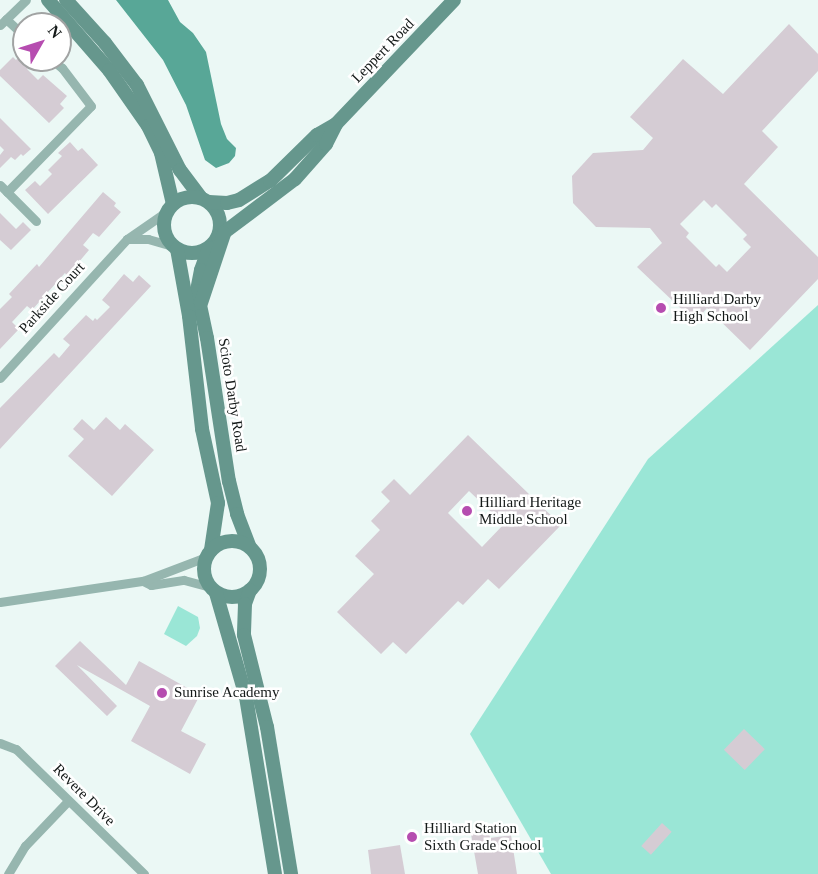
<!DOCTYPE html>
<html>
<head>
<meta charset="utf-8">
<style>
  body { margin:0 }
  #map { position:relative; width:818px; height:874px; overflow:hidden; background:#ebf8f5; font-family:Georgia,serif }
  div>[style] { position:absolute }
  .green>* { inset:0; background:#9ae6d6 }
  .water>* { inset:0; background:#58a797 }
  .building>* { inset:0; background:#d5ccd4; transform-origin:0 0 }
  .street>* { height:9px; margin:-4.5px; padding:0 4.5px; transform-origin:4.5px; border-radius:4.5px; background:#96b6af }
  .secondary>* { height:14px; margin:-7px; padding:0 7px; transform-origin:7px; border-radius:7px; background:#66978d }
  .secondary>.ring { margin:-7px; padding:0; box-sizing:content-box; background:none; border:14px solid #66978d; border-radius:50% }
  .dots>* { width:16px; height:16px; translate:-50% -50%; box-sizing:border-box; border:3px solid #fff; border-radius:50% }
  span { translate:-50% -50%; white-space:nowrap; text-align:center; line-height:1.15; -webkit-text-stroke:5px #fff; paint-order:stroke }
  .street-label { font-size:15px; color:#141918 }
  .poi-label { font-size:15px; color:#141918 }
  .left { translate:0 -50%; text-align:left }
  .north { position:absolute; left:12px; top:12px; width:60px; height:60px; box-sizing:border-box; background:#fff; border:2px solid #a1a3a3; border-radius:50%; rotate:51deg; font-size:16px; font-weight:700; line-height:24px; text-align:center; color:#141918 }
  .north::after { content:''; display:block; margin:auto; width:21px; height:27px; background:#b64db0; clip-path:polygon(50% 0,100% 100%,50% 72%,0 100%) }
</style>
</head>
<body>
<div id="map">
  <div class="green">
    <div style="clip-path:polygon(818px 305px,818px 874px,551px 874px,470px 734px,648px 459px)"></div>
    <div style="clip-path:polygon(178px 606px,198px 617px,200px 628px,197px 636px,186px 646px,164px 634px)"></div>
  </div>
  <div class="water">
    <div style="clip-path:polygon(116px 0,168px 0,180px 22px,193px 33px,206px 52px,221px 124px,227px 139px,236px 148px,235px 156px,229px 163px,216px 168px,205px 160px,186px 105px,163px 60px)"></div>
  </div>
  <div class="building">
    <div style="clip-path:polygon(evenodd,789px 24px,818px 54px,818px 71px,762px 131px,778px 147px,744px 184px,818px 257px,818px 279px,750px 350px,707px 308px,695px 322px,637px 267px,662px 243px,650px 228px,596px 227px,573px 203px,572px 176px,593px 153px,643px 150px,653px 138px,630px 117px,683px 59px,723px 94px,789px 24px,704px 200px,712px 208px,716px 204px,747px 235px,743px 239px,751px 247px,727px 272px,719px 264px,716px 267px,686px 237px,689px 233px,680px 224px,704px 200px)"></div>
    <div style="clip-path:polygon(24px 52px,24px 60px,35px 60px,27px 69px,38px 80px,43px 75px,67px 96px,60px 104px,64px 108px,49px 123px,0 76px,0 70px,13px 57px,16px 60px)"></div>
    <div style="clip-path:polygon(0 118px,31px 149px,23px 156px,21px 154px,15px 160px,11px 157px,0 168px,0 155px,4px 150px,0 146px)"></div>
    <div style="clip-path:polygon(70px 142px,78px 151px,82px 148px,98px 165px,48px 214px,25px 190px,35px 181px,40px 186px,52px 174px,48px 170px,62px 156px,58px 153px)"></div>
    <div style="clip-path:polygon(103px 192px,116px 203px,114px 206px,121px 212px,99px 237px,93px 233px,83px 245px,89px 250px,67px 276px,65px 273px,32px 310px,27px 306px,12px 322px,19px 329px,0 349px,0 309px,12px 297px,9px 294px,37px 264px,39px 267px)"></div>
    <div style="clip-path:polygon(0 213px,16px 229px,23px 222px,31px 230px,11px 250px,0 240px)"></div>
    <div style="clip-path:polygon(124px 274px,133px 282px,139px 275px,151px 286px,0 449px,0 408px,54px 353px,59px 358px,70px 345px,63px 339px,86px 315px,93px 321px,95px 318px,97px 320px,110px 307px,102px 300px)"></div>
    <div style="clip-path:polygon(106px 417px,120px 430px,125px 424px,154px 450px,112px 496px,68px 456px,84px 439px,73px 429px,82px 419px,94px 430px)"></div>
    <div style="clip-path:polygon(evenodd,468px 435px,561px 525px,499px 589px,488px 579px,463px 605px,458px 601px,406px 654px,393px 642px,381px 654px,337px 612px,374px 574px,355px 556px,380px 530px,371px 521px,390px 501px,381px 492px,394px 479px,410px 495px,468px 435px,469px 491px,504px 524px,482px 547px,448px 513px,469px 491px)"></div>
    <div style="clip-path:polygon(80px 641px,126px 685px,139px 661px,200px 695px,181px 731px,206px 744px,190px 774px,131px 741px,150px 706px,77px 665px,117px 706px,107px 716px,55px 666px)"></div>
    <div style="left:744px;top:729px;width:29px;height:29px;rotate:44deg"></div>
    <div style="left:662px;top:823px;width:13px;height:31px;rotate:42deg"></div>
    <div style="clip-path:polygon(489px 831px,490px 838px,511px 835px,517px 874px,478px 874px,471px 834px)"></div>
    <div style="clip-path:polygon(400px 845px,405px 874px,371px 874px,368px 850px)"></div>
  </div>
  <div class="street">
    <div style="left:6px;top:19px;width:25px;rotate:43deg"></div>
    <div style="left:0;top:25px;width:36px;rotate:-44deg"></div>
    <div style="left:0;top:185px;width:51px;rotate:45deg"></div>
    <div style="left:7px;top:192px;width:120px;rotate:-45.7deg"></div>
    <div style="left:91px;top:106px;width:48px;rotate:-127.3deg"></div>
    <div style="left:62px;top:68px;width:13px;rotate:-141deg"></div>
    <div style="left:127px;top:239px;width:21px"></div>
    <div style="left:148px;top:239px;width:26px;rotate:16deg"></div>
    <div style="left:0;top:378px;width:188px;rotate:-47.6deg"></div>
    <div style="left:127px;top:239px;width:47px;rotate:-34.7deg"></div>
    <div style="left:143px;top:581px;width:9px;rotate:27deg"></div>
    <div style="left:151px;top:585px;width:33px;rotate:-9deg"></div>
    <div style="left:184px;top:580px;width:27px;rotate:15deg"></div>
    <div style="left:0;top:602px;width:145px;rotate:-8.4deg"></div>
    <div style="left:143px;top:581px;width:67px;rotate:-20.9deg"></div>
    <div style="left:0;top:743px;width:17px;rotate:21deg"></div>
    <div style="left:16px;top:749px;width:179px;rotate:44.3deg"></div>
    <div style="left:8px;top:874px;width:33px;rotate:-59deg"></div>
    <div style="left:25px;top:846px;width:62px;rotate:-46.3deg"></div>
  </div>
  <div class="secondary">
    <div style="left:48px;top:0;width:93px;rotate:48.9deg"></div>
    <div style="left:109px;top:70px;width:68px;rotate:55.1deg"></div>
    <div style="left:148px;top:126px;width:30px;rotate:64deg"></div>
    <div style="left:161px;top:153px;width:52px;rotate:76.8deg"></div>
    <div style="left:66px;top:0;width:58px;rotate:47.8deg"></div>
    <div style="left:105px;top:43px;width:53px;rotate:52.7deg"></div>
    <div style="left:137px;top:85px;width:95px;rotate:63.2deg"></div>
    <div style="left:180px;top:170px;width:35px;rotate:53deg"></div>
    <div class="ring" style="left:164px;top:197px;width:42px;height:42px"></div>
    <div style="left:209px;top:202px;width:18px;rotate:3deg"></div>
    <div style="left:227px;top:203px;width:12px;rotate:-14deg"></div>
    <div style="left:239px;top:200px;width:36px;rotate:-32deg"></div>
    <div style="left:270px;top:181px;width:66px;rotate:-44.4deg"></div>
    <div style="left:317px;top:135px;width:22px;rotate:-30deg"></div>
    <div style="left:336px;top:124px;width:171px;rotate:-46.4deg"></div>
    <div style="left:218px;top:237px;width:96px;rotate:-37deg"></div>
    <div style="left:295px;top:179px;width:47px;rotate:-48.5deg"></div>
    <div style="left:326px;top:144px;width:22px;rotate:-63deg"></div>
    <div style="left:209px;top:248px;width:23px;rotate:110deg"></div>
    <div style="left:201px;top:270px;width:21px;rotate:101deg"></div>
    <div style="left:197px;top:291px;width:48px;rotate:78deg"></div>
    <div style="left:207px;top:338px;width:145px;rotate:81.3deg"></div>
    <div style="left:229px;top:481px;width:34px;rotate:76deg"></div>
    <div style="left:237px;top:514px;width:34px;rotate:69deg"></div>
    <div style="left:177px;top:249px;width:68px;rotate:79.8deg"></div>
    <div style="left:189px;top:316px;width:114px;rotate:83.4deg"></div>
    <div style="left:202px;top:429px;width:76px;rotate:77.8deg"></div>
    <div style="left:218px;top:503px;width:48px;rotate:98.5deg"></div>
    <div style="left:201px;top:303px;width:73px;rotate:-71.6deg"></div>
    <div class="ring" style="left:204px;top:541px;width:42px;height:42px"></div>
    <div style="left:250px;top:590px;width:15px;rotate:110deg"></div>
    <div style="left:245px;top:604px;width:31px;rotate:92deg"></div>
    <div style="left:244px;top:635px;width:95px;rotate:76deg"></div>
    <div style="left:267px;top:727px;width:149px;rotate:80.7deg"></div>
    <div style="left:216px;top:593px;width:108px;rotate:73.9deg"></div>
    <div style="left:246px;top:697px;width:179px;rotate:80.7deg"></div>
  </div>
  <div class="dots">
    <div style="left:661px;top:308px;background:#b64db0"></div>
    <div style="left:467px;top:511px;background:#b64db0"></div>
    <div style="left:162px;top:693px;background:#b64db0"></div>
    <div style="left:412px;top:837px;background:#b64db0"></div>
  </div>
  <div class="street-label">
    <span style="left:383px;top:51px;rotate:-46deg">Leppert Road</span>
    <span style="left:52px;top:298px;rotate:-48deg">Parkside Court</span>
    <span style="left:232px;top:395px;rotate:81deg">Scioto Darby Road</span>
    <span style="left:84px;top:795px;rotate:45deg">Revere Drive</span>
  </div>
  <div class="poi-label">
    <span class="left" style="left:673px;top:308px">Hilliard Darby<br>High School</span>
    <span class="left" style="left:479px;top:511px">Hilliard Heritage<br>Middle School</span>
    <span class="left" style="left:174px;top:693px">Sunrise Academy</span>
    <span class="left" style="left:424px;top:837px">Hilliard Station<br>Sixth Grade School</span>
  </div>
  <div class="north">N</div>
</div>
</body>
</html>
